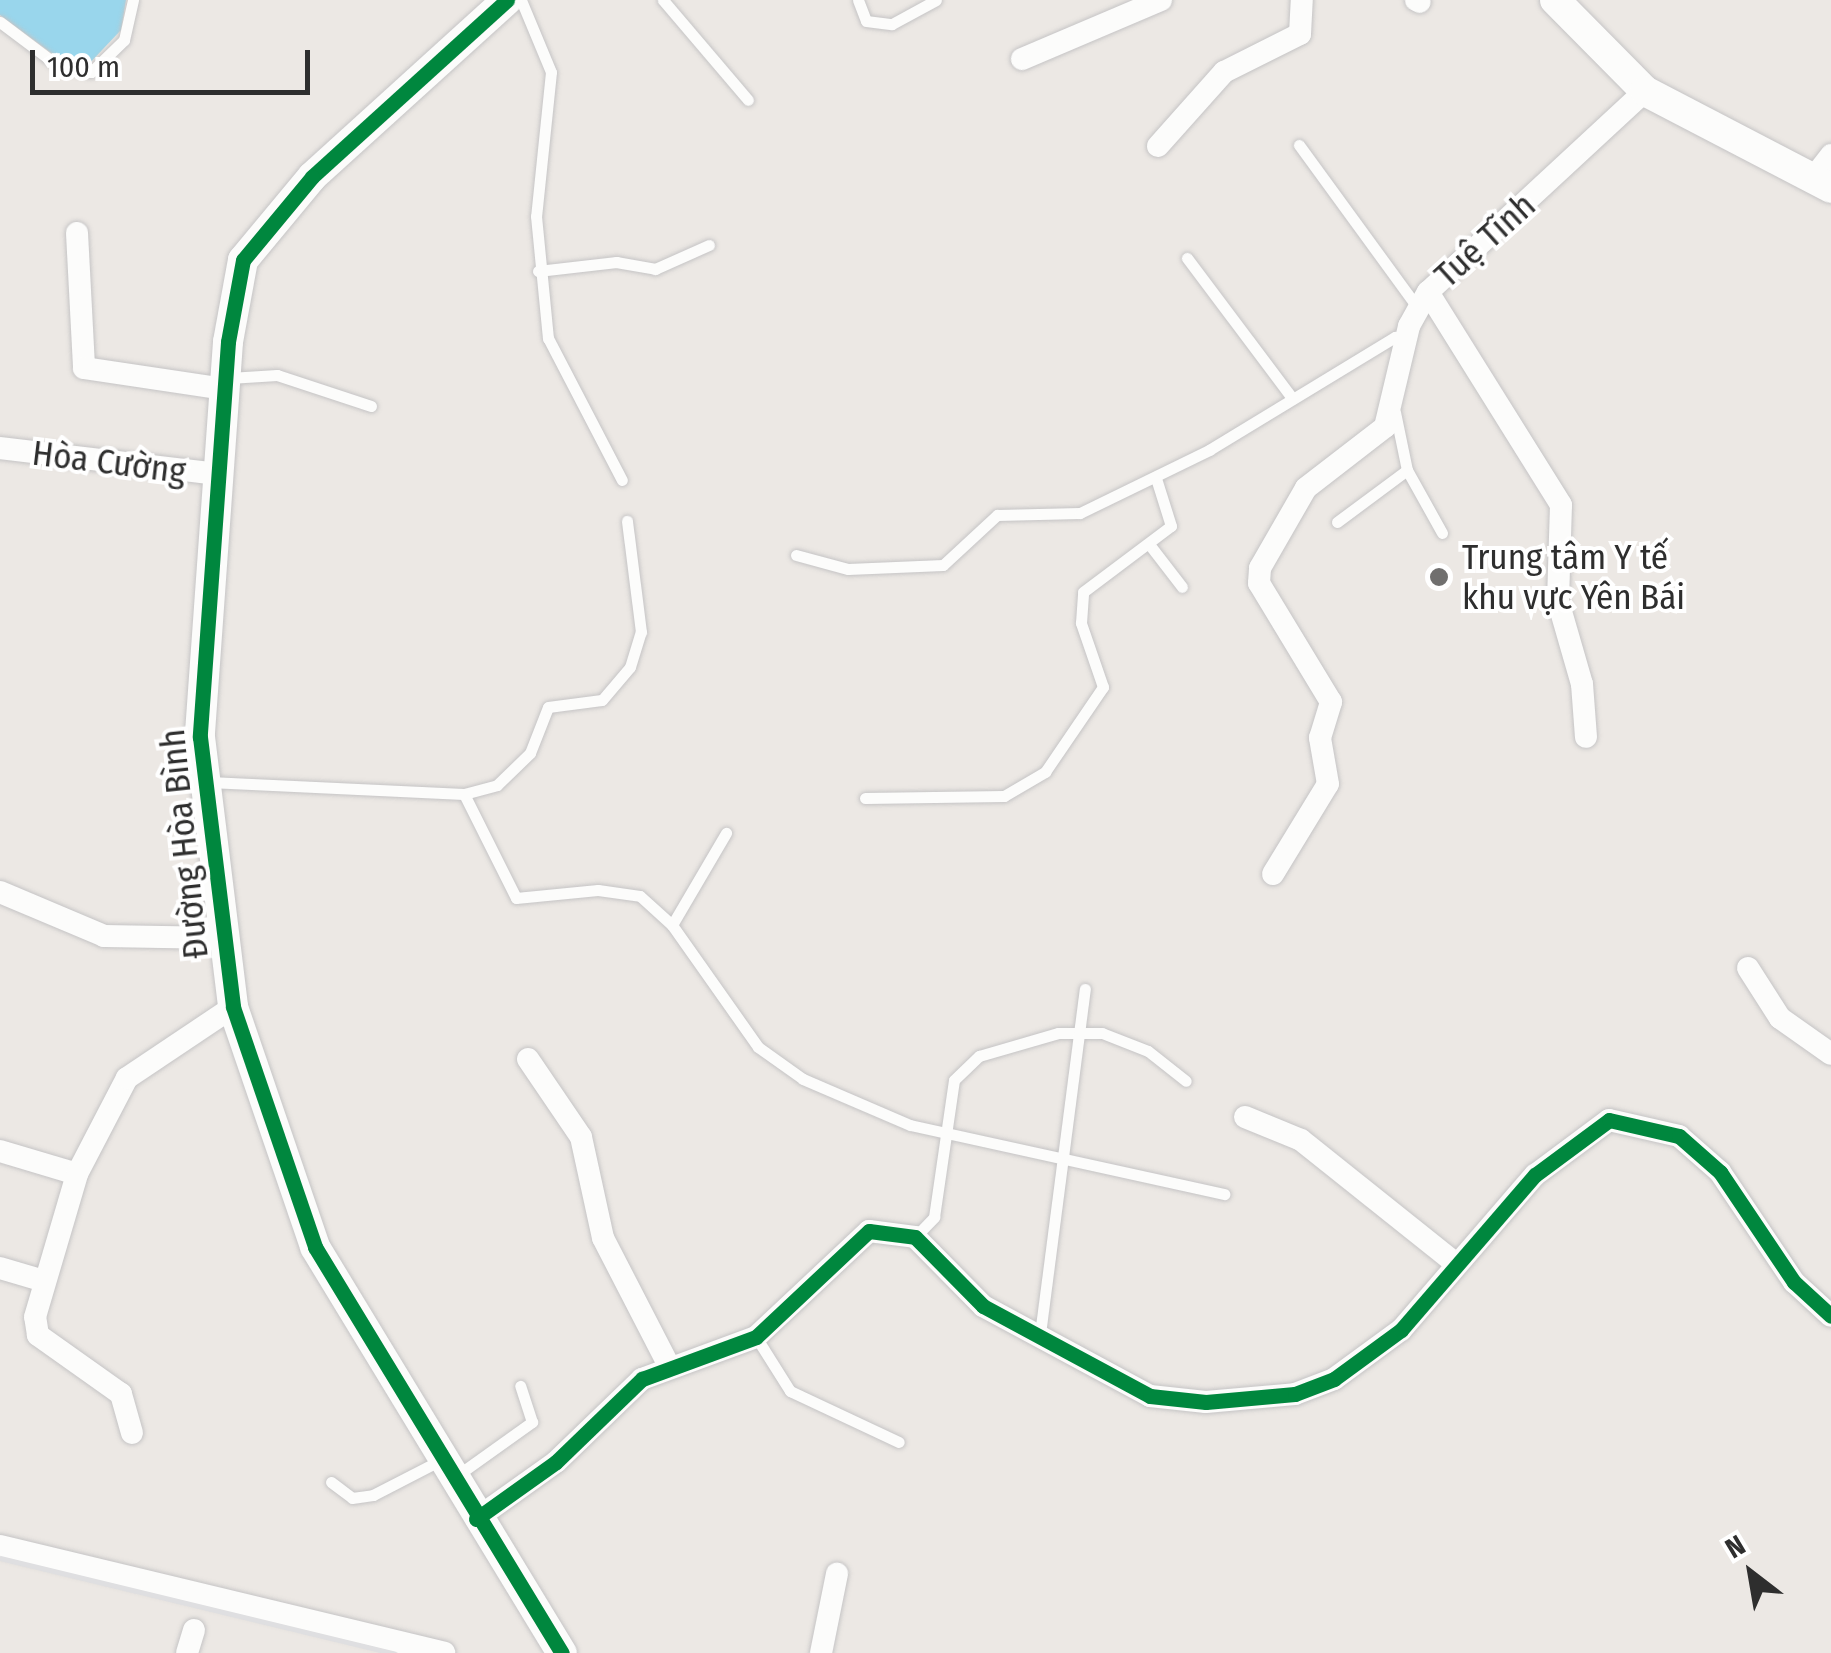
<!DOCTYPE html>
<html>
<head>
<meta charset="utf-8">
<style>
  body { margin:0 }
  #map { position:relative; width:1831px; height:1653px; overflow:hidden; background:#ece8e4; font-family:"Fira Sans Condensed",sans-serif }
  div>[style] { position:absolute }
  .water>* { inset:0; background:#99d6ec }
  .roads { filter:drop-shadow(0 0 2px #c5c4c5) drop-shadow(0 0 2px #c5c4c5) }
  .lane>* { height:11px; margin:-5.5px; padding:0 5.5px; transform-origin:5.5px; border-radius:5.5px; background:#fcfcfb }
  .street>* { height:22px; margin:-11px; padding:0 11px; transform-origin:11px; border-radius:11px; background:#fcfcfb }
  .secondary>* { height:30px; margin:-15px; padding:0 15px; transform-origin:15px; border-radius:15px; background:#fcfcfb }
  .rail>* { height:5px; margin:-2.5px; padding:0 2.5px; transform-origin:2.5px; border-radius:2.5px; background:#dfdfe1 }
  .cycleway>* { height:15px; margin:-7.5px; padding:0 7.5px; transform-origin:7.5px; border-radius:7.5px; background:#00873e }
  .dots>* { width:28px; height:28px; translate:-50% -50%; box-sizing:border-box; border:5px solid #fff; border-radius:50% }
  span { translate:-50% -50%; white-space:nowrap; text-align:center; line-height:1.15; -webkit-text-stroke:8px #fff; paint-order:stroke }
  .street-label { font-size:35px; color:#2e2e2e }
  .poi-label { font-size:35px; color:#2e2e2e }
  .left { translate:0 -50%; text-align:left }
  .north { position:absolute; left:1701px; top:1523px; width:100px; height:100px; -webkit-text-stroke:8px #fff; paint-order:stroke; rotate:329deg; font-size:28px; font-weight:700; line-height:40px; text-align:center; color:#2e2e2e }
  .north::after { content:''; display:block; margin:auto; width:35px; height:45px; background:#2e2e2e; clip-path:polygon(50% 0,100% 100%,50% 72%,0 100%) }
  .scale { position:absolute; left:30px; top:50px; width:280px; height:45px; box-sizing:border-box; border:5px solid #2e2e2e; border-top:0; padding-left:12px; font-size:30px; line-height:35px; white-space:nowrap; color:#2e2e2e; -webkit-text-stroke:8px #fff; paint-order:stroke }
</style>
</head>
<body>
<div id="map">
  <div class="water">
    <div style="clip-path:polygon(0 0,126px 0,121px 30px,87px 66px,69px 66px,0 15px)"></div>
  </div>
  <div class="roads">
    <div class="lane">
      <div style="left:521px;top:0;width:78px;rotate:67.4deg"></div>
      <div style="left:551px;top:72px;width:145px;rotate:95.9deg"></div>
      <div style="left:536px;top:216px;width:123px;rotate:84.4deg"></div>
      <div style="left:548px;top:338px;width:160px;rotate:62.5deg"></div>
      <div style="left:663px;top:0;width:131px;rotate:49.6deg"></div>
      <div style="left:858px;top:0;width:22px;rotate:69deg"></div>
      <div style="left:866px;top:21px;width:26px;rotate:7deg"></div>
      <div style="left:892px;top:24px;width:50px;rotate:-28.6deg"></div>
      <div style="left:0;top:22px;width:70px;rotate:36.9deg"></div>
      <div style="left:56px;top:64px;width:36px;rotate:13deg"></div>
      <div style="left:91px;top:72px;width:46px;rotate:-44.1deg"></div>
      <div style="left:124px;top:40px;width:41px;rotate:-77.3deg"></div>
      <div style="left:1299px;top:145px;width:202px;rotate:53.9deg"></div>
      <div style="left:1187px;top:258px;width:175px;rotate:53.1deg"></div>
      <div style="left:538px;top:271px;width:79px;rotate:-6.6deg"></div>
      <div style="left:616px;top:262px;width:40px;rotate:10deg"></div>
      <div style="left:655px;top:269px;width:59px;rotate:-24deg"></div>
      <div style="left:229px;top:378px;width:48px;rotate:-3.6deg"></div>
      <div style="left:277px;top:375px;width:99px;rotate:18.3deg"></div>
      <div style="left:1395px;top:412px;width:59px;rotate:78.3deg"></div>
      <div style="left:1407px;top:470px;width:72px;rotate:60.9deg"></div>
      <div style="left:1337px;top:522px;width:87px;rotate:-36.6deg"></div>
      <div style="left:1152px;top:548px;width:49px;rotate:52.4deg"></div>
      <div style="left:796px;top:555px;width:54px;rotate:15.1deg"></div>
      <div style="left:848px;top:569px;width:95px;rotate:-2.4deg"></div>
      <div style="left:943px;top:565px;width:74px;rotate:-42.8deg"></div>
      <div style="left:997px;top:515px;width:83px;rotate:-1.4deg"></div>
      <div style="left:1080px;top:513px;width:144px;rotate:-26deg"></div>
      <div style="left:1209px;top:450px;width:218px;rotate:-31.3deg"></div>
      <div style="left:1395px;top:337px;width:13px;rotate:48deg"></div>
      <div style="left:209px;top:782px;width:255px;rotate:2.7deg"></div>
      <div style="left:464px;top:794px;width:34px;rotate:-15deg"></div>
      <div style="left:497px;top:785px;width:46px;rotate:-44.1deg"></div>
      <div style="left:530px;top:753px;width:49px;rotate:-68.6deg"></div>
      <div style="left:548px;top:707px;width:54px;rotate:-7.4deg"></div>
      <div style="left:602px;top:700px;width:43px;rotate:-49.7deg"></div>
      <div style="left:630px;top:667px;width:37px;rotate:-73deg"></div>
      <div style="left:641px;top:632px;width:112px;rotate:-97.2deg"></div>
      <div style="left:464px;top:794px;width:116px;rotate:63.4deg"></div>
      <div style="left:516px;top:898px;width:82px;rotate:-5.6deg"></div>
      <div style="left:598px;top:890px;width:42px;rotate:8.1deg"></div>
      <div style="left:640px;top:896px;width:43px;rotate:42.2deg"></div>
      <div style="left:672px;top:925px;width:149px;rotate:54.8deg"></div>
      <div style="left:758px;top:1047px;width:55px;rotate:35.4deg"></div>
      <div style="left:803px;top:1079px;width:116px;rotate:23.3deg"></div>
      <div style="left:910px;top:1125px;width:322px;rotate:12.4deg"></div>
      <div style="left:865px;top:798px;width:139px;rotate:-0.8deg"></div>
      <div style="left:1004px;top:796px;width:48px;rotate:-30.3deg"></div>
      <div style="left:1045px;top:772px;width:103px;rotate:-55.7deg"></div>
      <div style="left:1103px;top:687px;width:68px;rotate:-109deg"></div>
      <div style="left:1081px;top:623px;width:31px;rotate:-86deg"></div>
      <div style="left:1083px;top:592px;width:110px;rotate:-36.9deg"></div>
      <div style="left:1171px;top:526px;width:50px;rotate:-107.4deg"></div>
      <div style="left:672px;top:925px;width:107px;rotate:-59.6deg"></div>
      <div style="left:915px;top:1237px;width:28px;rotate:-46deg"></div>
      <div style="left:934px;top:1217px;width:138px;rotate:-81.7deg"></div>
      <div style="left:954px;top:1080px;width:35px;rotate:-44deg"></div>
      <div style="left:979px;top:1056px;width:82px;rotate:-16.2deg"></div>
      <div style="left:1058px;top:1033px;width:44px"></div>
      <div style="left:1102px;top:1033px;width:49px;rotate:21.4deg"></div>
      <div style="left:1148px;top:1051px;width:48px;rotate:38.3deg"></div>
      <div style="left:1040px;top:1334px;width:348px;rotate:-82.6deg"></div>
      <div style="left:756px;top:1337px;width:64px;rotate:57.8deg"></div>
      <div style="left:790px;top:1391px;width:120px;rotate:25.1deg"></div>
      <div style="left:455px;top:1477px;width:95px;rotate:-35.5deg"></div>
      <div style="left:532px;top:1422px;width:38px;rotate:-108deg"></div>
      <div style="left:331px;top:1482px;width:26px;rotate:37deg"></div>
      <div style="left:352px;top:1498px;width:21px;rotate:-8deg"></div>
      <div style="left:373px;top:1495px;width:74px;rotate:-27.3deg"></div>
    </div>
    <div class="street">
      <div style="left:1416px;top:0;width:4px;rotate:27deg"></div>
      <div style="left:1022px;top:59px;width:151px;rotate:-23deg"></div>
      <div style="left:1158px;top:146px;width:99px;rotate:-48.3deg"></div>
      <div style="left:1224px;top:72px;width:85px;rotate:-26.6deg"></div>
      <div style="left:1300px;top:34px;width:34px;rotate:-87deg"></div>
      <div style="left:1814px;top:177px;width:28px;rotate:-52deg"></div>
      <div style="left:77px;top:233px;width:135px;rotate:87deg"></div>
      <div style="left:84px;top:368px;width:142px;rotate:8.5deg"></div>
      <div style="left:1428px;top:292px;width:251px;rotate:58deg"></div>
      <div style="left:1561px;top:505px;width:96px;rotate:91.8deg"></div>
      <div style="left:1558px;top:601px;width:86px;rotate:73.9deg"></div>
      <div style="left:1582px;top:684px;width:53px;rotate:85.7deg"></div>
      <div style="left:0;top:448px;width:221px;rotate:6.8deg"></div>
      <div style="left:1273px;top:874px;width:105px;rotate:-58.6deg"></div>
      <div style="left:1328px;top:784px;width:47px;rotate:-99.9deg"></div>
      <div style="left:1320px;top:738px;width:38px;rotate:-73deg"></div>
      <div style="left:1331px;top:702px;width:139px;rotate:-121.2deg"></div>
      <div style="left:1259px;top:583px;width:15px;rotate:-86deg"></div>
      <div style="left:1260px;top:568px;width:92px;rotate:-60.1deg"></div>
      <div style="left:1306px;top:488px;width:100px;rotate:-37.7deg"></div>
      <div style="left:1385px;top:427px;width:104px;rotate:-76.6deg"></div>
      <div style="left:1409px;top:326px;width:39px;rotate:-61deg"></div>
      <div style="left:1428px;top:292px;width:296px;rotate:-42.8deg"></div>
      <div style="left:0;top:892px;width:113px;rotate:22.9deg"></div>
      <div style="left:104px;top:936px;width:117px;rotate:1deg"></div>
      <div style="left:1748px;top:968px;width:59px;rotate:57.4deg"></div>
      <div style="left:1780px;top:1018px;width:62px;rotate:35.2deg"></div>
      <div style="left:528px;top:1059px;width:94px;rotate:55.8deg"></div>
      <div style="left:581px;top:1137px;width:103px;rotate:77.7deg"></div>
      <div style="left:603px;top:1238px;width:142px;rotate:62.7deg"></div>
      <div style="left:1245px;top:1117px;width:61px;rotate:22.3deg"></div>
      <div style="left:1301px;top:1140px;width:197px;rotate:38.6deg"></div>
      <div style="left:0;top:1151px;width:80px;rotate:16.6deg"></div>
      <div style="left:0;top:1268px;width:46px;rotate:16.5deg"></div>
      <div style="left:132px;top:1433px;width:41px;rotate:-105.8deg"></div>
      <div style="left:121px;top:1394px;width:102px;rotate:-144.6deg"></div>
      <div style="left:38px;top:1335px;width:18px;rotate:-99deg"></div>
      <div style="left:35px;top:1317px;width:149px;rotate:-73.6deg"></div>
      <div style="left:77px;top:1174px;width:108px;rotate:-62.5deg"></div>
      <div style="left:127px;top:1078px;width:128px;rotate:-33.8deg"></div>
      <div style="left:476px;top:1519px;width:98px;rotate:-35.5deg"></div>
      <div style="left:556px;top:1462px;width:120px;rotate:-44deg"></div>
      <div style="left:642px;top:1379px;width:121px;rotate:-20.2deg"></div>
      <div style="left:756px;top:1337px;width:155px;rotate:-43.2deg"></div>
      <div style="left:869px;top:1231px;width:46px;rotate:7.4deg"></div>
      <div style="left:915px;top:1237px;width:97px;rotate:45.4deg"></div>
      <div style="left:983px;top:1306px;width:190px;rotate:28.3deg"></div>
      <div style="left:1150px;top:1396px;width:56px;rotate:6.1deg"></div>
      <div style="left:1206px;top:1402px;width:89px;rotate:-5.1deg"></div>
      <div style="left:1295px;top:1394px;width:42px;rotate:-21deg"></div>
      <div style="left:1334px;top:1379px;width:83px;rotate:-36.2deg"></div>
      <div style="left:1401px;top:1330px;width:205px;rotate:-49.2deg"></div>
      <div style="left:1535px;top:1175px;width:92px;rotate:-36.6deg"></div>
      <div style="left:1609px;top:1120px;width:72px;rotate:12.9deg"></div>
      <div style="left:1679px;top:1136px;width:55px;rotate:41.3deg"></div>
      <div style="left:1720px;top:1172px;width:133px;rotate:56.1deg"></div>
      <div style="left:1794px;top:1282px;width:50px;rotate:42.6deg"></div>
      <div style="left:0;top:1546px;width:457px;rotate:13.5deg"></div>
      <div style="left:187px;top:1653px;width:24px;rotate:-73deg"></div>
      <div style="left:821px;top:1653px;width:81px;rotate:-78.6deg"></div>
    </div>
    <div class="secondary">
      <div style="left:507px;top:0;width:263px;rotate:137.8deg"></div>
      <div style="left:312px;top:177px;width:108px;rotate:129.7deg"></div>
      <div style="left:243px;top:260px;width:83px;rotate:100.4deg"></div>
      <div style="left:228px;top:342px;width:396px;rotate:94.1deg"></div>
      <div style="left:200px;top:737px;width:272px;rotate:83deg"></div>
      <div style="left:233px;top:1007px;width:254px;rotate:71.1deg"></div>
      <div style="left:315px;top:1247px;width:475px;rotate:58.7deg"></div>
      <div style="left:1555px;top:0;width:128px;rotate:45.3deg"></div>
      <div style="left:1645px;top:91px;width:210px;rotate:27.5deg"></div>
    </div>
  </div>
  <div class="rail">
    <div style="left:0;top:1558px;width:405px;rotate:13.6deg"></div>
  </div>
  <div class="cycleway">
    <div style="left:507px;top:0;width:263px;rotate:137.8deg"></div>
    <div style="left:312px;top:177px;width:108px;rotate:129.7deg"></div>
    <div style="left:243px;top:260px;width:83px;rotate:100.4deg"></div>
    <div style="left:228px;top:342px;width:396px;rotate:94.1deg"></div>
    <div style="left:200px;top:737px;width:272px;rotate:83deg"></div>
    <div style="left:233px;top:1007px;width:254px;rotate:71.1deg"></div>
    <div style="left:315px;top:1247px;width:475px;rotate:58.7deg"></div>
    <div style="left:476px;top:1519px;width:98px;rotate:-35.5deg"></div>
    <div style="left:556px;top:1462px;width:120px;rotate:-44deg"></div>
    <div style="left:642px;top:1379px;width:121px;rotate:-20.2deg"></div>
    <div style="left:756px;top:1337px;width:155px;rotate:-43.2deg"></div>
    <div style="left:869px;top:1231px;width:46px;rotate:7.4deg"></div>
    <div style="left:915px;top:1237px;width:97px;rotate:45.4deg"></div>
    <div style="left:983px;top:1306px;width:190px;rotate:28.3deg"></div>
    <div style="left:1150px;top:1396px;width:56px;rotate:6.1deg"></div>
    <div style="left:1206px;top:1402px;width:89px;rotate:-5.1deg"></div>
    <div style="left:1295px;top:1394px;width:42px;rotate:-21deg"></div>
    <div style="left:1334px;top:1379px;width:83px;rotate:-36.2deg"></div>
    <div style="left:1401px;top:1330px;width:205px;rotate:-49.2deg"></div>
    <div style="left:1535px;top:1175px;width:92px;rotate:-36.6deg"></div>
    <div style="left:1609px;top:1120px;width:72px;rotate:12.9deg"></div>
    <div style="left:1679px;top:1136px;width:55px;rotate:41.3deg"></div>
    <div style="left:1720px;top:1172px;width:133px;rotate:56.1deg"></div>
    <div style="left:1794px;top:1282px;width:50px;rotate:42.6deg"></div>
  </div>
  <div class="dots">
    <div style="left:1439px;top:577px;background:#706f6e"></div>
  </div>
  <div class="street-label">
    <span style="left:1485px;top:240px;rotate:-42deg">Tuệ Tĩnh</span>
    <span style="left:109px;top:462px;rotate:7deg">Hòa Cường</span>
    <span style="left:184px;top:844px;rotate:-96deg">Đường Hòa Bình</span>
  </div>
  <div class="poi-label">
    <span class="left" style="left:1462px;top:577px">Trung tâm Y tế<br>khu vực Yên Bái</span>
  </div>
  <div class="north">N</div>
  <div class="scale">100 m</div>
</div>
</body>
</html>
